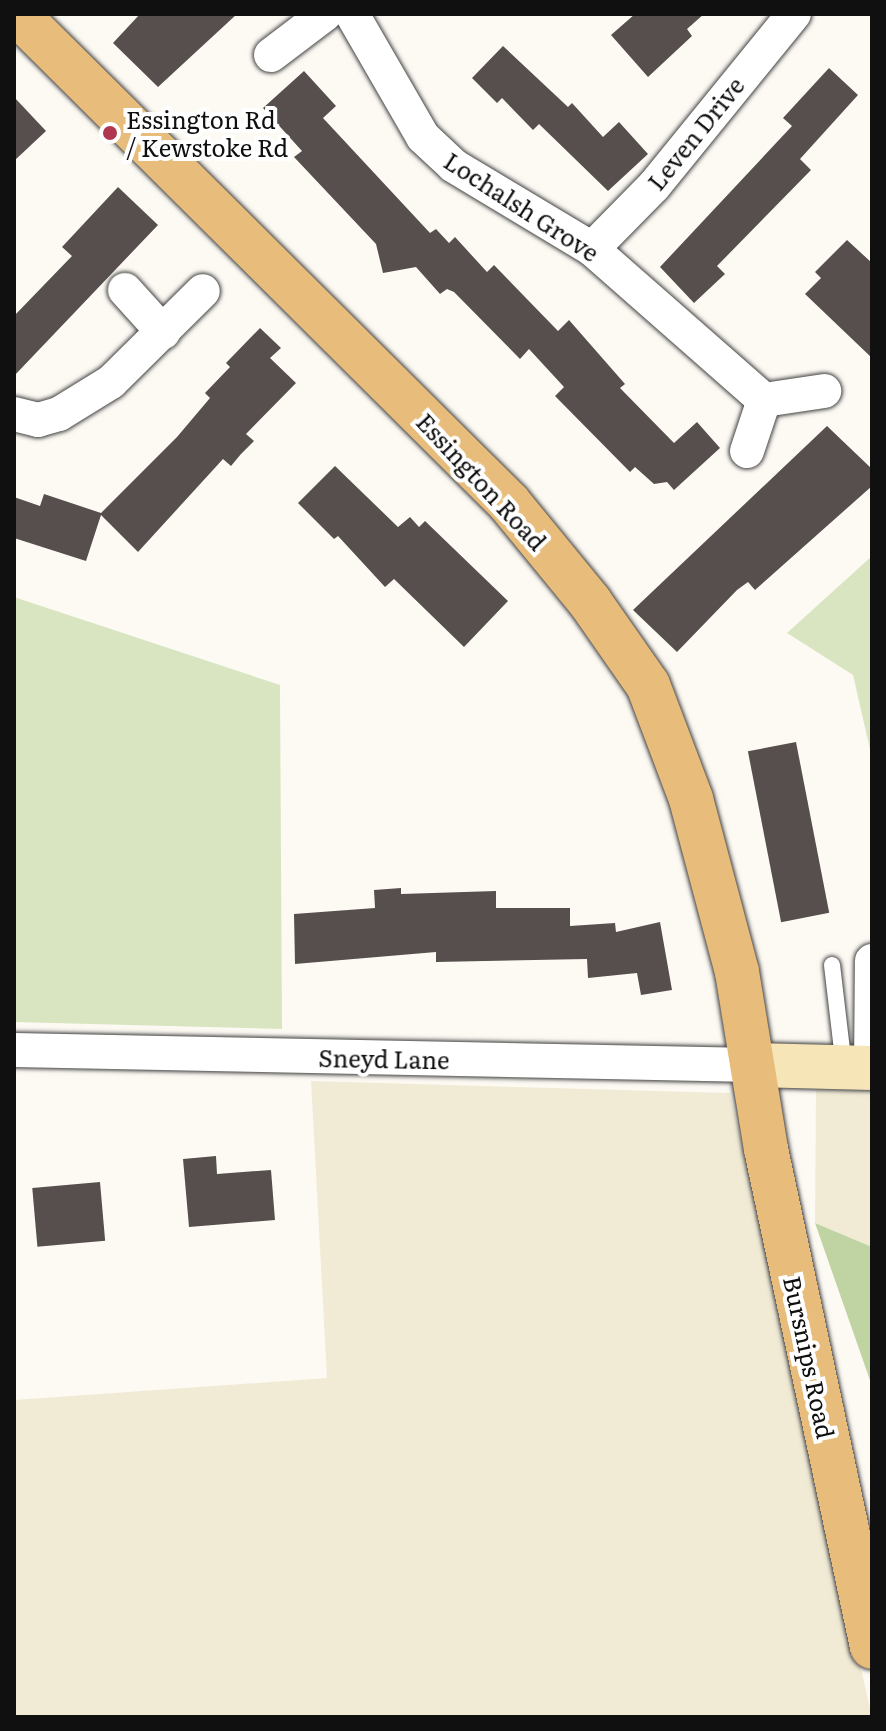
<!DOCTYPE html>
<html>
<head>
<meta charset="utf-8">
<style>
  body { margin:0 }
  #map { position:relative; width:886px; height:1731px; overflow:hidden; background:#fdfaf4; font-family:Literata,serif }
  div>[style] { position:absolute }
  .farmland>* { inset:0; background:#f1ebd6 }
  .green>* { inset:0; background:#d9e5c1 }
  .forest>* { inset:0; background:#c0d3a2 }
  .building>* { inset:0; background:#574f4d; transform-origin:0 0 }
  .roads { filter:drop-shadow(0 0 2px #434343) drop-shadow(0 0 2px #434343) }
  .lane>* { height:16px; margin:-8px; padding:0 8px; transform-origin:8px; border-radius:8px; background:#fff }
  .street>* { height:34px; margin:-17px; padding:0 17px; transform-origin:17px; border-radius:17px; background:#fff }
  .secondary>* { height:44px; margin:-22px; padding:0 22px; transform-origin:22px; border-radius:22px; background:#f5e5b7 }
  .primary>* { height:44px; margin:-22px; padding:0 22px; transform-origin:22px; border-radius:22px; background:#e8bc7a }
  .dots>* { width:22px; height:22px; translate:-50% -50%; box-sizing:border-box; border:4px solid #fff; border-radius:50% }
  span { translate:-50% -50%; white-space:nowrap; text-align:center; line-height:1.15; -webkit-text-stroke:8px #fff; paint-order:stroke }
  .poi-label { font-size:24px; color:#101010 }
  .left { translate:0 -50%; text-align:left }
  .street-label { font-size:24px; color:#101010 }
  .frame { position:absolute; inset:0; border:16px solid #101010; pointer-events:none }
</style>
</head>
<body>
<div id="map">
  <div class="farmland">
    <div style="clip-path:polygon(311px 1081px,730px 1093px,872px 1717px,14px 1717px,14px 1400px,327px 1378px)"></div>
    <div style="clip-path:polygon(816px 1090px,872px 1091px,872px 1247px,815px 1223px)"></div>
  </div>
  <div class="green">
    <div style="clip-path:polygon(872px 556px,872px 758px,853px 675px,787px 633px)"></div>
    <div style="clip-path:polygon(14px 597px,280px 685px,282px 1029px,14px 1022px)"></div>
  </div>
  <div class="forest">
    <div style="clip-path:polygon(815px 1223px,872px 1247px,872px 1386px)"></div>
  </div>
  <div class="building">
    <div style="clip-path:polygon(140px 14px,237px 14px,158px 87px,113px 43px)"></div>
    <div style="clip-path:polygon(635px 14px,704px 14px,687px 29px,692px 36px,648px 77px,611px 35px)"></div>
    <div style="clip-path:polygon(503px 46px,568px 107px,572px 103px,603px 137px,619px 122px,648px 154px,608px 191px,539px 124px,533px 130px,502px 98px,497px 103px,472px 78px)"></div>
    <div style="clip-path:polygon(829px 68px,858px 95px,800px 159px,811px 170px,717px 266px,725px 274px,694px 303px,660px 267px,792px 126px,783px 118px)"></div>
    <div style="clip-path:polygon(304px 71px,336px 106px,323px 118px,430px 233px,436px 229px,449px 243px,455px 237px,487px 272px,494px 265px,558px 331px,569px 320px,625px 384px,620px 388px,674px 443px,697px 422px,720px 448px,674px 490px,667px 482px,654px 484px,635px 467px,630px 472px,555px 396px,564px 387px,529px 349px,520px 359px,454px 292px,447px 289px,440px 294px,416px 267px,383px 273px,376px 244px,294px 157px,302px 151px,263px 108px)"></div>
    <div style="clip-path:polygon(14px 97px,46px 131px,14px 161px)"></div>
    <div style="clip-path:polygon(118px 187px,158px 225px,14px 376px,14px 316px,72px 256px,62px 247px)"></div>
    <div style="clip-path:polygon(847px 240px,872px 263px,872px 358px,805px 294px,821px 278px,815px 272px)"></div>
    <div style="clip-path:polygon(260px 328px,281px 348px,270px 358px,296px 383px,246px 434px,254px 441px,241px 454px,231px 466px,223px 459px,138px 552px,101px 515px,86px 561px,14px 538px,14px 497px,40px 506px,44px 494px,101px 513px,177px 437px,210px 398px,205px 393px,230px 367px,226px 363px)"></div>
    <div style="clip-path:polygon(827px 426px,872px 469px,872px 486px,755px 590px,748px 582px,737px 590px,677px 652px,633px 610px)"></div>
    <div style="clip-path:polygon(335px 466px,398px 527px,410px 517px,419px 527px,425px 521px,508px 601px,464px 647px,394px 579px,385px 587px,338px 536px,334px 539px,298px 503px)"></div>
    <div style="left:796px;top:742px;width:174px;height:49px;rotate:79deg"></div>
    <div style="clip-path:polygon(401px 888px,401px 894px,496px 891px,496px 908px,570px 908px,570px 926px,615px 923px,616px 932px,660px 922px,672px 990px,641px 995px,637px 973px,588px 978px,587px 959px,436px 962px,436px 952px,295px 964px,294px 914px,375px 908px,374px 890px)"></div>
    <div style="clip-path:polygon(216px 1156px,217px 1174px,271px 1170px,275px 1220px,189px 1227px,183px 1159px)"></div>
    <div style="left:100px;top:1182px;width:59px;height:68px;rotate:85deg"></div>
  </div>
  <div class="roads">
    <div class="lane">
      <div style="left:832px;top:965px;width:103px;rotate:83.3deg"></div>
    </div>
    <div class="street">
      <div style="left:352px;top:14px;width:142px;rotate:60deg"></div>
      <div style="left:423px;top:137px;width:42px;rotate:43.1deg"></div>
      <div style="left:454px;top:166px;width:161px;rotate:31deg"></div>
      <div style="left:592px;top:249px;width:229px;rotate:41.3deg"></div>
      <div style="left:271px;top:55px;width:68px;rotate:-37.2deg"></div>
      <div style="left:592px;top:249px;width:88px;rotate:-45.5deg"></div>
      <div style="left:654px;top:186px;width:222px;rotate:-50.9deg"></div>
      <div style="left:125px;top:290px;width:57px;rotate:47.9deg"></div>
      <div style="left:14px;top:414px;width:25px;rotate:14deg"></div>
      <div style="left:38px;top:420px;width:22px;rotate:-16deg"></div>
      <div style="left:59px;top:414px;width:61px;rotate:-31.6deg"></div>
      <div style="left:111px;top:382px;width:129px;rotate:-44.7deg"></div>
      <div style="left:747px;top:451px;width:54px;rotate:-71.6deg"></div>
      <div style="left:764px;top:400px;width:61px;rotate:-8.5deg"></div>
      <div style="left:14px;top:1050px;width:740px;rotate:1.16deg"></div>
      <div style="left:871px;top:1068px;width:107px;rotate:-89.5deg"></div>
    </div>
    <div class="secondary">
      <div style="left:754px;top:1065px;width:118px;rotate:1.5deg"></div>
    </div>
    <div class="primary">
      <div style="left:17px;top:14px;width:694px;rotate:44.82deg"></div>
      <div style="left:509px;top:503px;width:128px;rotate:50.7deg"></div>
      <div style="left:590px;top:602px;width:101px;rotate:55.1deg"></div>
      <div style="left:648px;top:685px;width:122px;rotate:69.3deg"></div>
      <div style="left:691px;top:799px;width:179px;rotate:75.1deg"></div>
      <div style="left:737px;top:972px;width:179px;rotate:80.7deg"></div>
      <div style="left:766px;top:1149px;width:509px;rotate:77.98deg"></div>
    </div>
  </div>
  <div class="dots">
    <div style="left:110px;top:133px;background:#af3850"></div>
  </div>
  <div class="poi-label">
    <span class="left" style="left:126px;top:133px">Essington Rd<br>/ Kewstoke Rd</span>
  </div>
  <div class="street-label">
    <span style="left:695px;top:133px;rotate:-51deg">Leven Drive</span>
    <span style="left:522px;top:206px;rotate:33deg">Lochalsh Grove</span>
    <span style="left:482px;top:481px;rotate:47deg">Essington Road</span>
    <span style="left:384px;top:1058px;rotate:1deg">Sneyd Lane</span>
    <span style="left:810px;top:1357px;rotate:78deg">Bursnips Road</span>
  </div>
  <div class="frame"></div>
</div>
</body>
</html>
